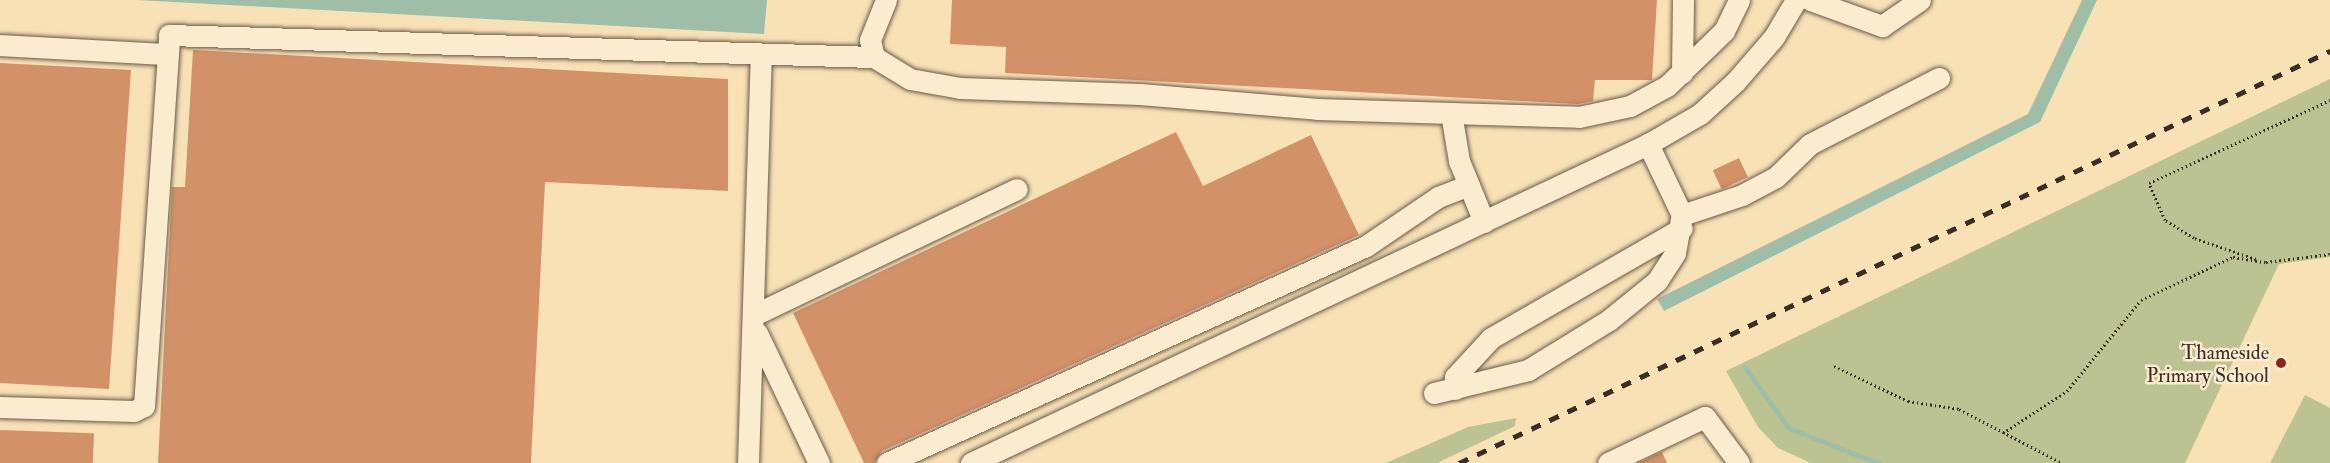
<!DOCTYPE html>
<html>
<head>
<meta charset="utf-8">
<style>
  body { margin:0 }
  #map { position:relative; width:2330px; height:463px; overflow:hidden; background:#f9e1b6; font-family:"IM FELL Double Pica",serif }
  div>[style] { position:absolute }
  .green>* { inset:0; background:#bac391 }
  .water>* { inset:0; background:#9fbea8 }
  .stream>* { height:4.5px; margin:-2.25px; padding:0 2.25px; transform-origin:2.25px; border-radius:2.25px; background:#9fbea8 }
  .building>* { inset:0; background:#d29167; transform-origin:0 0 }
  .path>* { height:3px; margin-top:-1.5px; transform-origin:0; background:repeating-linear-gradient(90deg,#3a2d25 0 1.5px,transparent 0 4.5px) }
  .roads { filter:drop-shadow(0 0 2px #6a5a49) drop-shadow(0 0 2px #6a5a49) }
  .minor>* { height:21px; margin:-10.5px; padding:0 10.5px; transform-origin:10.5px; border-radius:10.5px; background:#fbecd0 }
  .rail>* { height:4.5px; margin-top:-2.25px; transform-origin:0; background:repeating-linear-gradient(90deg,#3a2d25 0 10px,transparent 0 20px) }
  .dots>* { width:16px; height:16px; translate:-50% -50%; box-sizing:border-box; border:3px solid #fbecd0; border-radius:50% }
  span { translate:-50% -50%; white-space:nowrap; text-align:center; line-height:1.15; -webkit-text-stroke:5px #fbecd0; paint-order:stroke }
  .poi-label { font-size:20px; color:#3a2d25 }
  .right { translate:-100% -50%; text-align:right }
</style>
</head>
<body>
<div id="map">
  <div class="green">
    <div style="clip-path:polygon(2330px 79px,2330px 257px,2279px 264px,2185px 463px,1811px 463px,1778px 448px,1758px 427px,1726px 371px)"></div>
    <div style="clip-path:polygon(2305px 395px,2330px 408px,2330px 463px,2270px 463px)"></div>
    <div style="clip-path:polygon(1516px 418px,1515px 426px,1437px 463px,1386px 463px,1468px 427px)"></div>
  </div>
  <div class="water">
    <div style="clip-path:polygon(137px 0,767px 0,764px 34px)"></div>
    <div style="clip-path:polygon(2082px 0,2097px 0,2040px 122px,1664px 311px,1657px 299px,2028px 114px)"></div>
  </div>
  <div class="stream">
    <div style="left:1745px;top:367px;width:75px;rotate:54.2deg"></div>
    <div style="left:1789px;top:428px;width:96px;rotate:21.5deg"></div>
  </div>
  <div class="building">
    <div style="clip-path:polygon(952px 0,1657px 0,1652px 80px,1595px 80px,1593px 101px,1578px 104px,1005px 73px,1006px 47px,950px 44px)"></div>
    <div style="clip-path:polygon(193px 50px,728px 79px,728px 191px,545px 182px,531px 463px,158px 463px,172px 187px,185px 187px)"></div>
    <div style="clip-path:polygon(0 63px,131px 70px,109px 389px,0 383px)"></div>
    <div style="clip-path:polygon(1176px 132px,1203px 186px,1311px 135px,1359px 235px,882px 451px,874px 463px,864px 463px,793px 313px)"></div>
    <div style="left:1739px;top:158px;width:21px;height:29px;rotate:65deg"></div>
    <div style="left:0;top:430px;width:94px;height:33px;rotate:2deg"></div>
    <div style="clip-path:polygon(1662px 452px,1667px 463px,1638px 463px)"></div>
  </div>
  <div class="path">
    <div style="left:2256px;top:259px;width:65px;rotate:-161.3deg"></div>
    <div style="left:2194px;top:238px;width:34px;rotate:-148deg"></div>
    <div style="left:2165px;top:220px;width:40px;rotate:-113.4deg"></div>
    <div style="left:2149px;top:183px;width:199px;rotate:-24.6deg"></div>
    <div style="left:1834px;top:366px;width:82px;rotate:25.3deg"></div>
    <div style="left:1908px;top:401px;width:52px;rotate:8.9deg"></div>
    <div style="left:1959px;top:409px;width:116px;rotate:27.7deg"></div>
    <div style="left:2003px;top:433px;width:77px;rotate:-33.3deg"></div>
    <div style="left:2067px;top:391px;width:117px;rotate:-50.9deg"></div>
    <div style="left:2141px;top:300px;width:102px;rotate:-25.1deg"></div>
    <div style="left:2233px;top:257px;width:33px;rotate:9deg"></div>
    <div style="left:2266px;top:262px;width:64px;rotate:-7.1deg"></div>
  </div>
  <div class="roads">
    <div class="minor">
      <div style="left:886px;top:0;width:43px;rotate:111.8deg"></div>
      <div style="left:870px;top:40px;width:17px;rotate:77deg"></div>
      <div style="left:874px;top:57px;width:42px;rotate:31.4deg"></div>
      <div style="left:910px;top:79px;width:51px;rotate:10.2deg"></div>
      <div style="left:960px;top:88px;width:180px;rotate:1.9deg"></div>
      <div style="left:1140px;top:94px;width:178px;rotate:4.8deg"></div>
      <div style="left:1317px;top:109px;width:262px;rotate:1.7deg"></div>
      <div style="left:1579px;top:117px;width:52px;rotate:-12.2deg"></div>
      <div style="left:1630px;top:106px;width:42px;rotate:-28.4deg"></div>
      <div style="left:1667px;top:86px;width:79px;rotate:-44deg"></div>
      <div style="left:1724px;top:31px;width:34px;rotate:-64deg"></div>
      <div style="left:1810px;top:0;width:77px;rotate:19.9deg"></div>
      <div style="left:1882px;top:26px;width:46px;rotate:-34.4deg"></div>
      <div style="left:0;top:45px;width:168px;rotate:3.1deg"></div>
      <div style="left:1682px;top:73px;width:73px;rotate:-89.2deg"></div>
      <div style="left:1451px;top:113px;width:49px;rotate:80.5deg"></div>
      <div style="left:1459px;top:161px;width:66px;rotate:67.7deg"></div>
      <div style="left:1682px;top:215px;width:63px;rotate:-18.4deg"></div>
      <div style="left:1742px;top:195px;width:38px;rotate:-28deg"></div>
      <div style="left:1776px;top:177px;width:47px;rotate:-44.1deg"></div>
      <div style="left:1810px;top:144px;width:145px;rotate:-27.1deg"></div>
      <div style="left:756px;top:314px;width:289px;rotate:-25.6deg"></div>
      <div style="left:757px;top:333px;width:144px;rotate:64.5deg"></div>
      <div style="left:1455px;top:389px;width:12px;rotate:-90deg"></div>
      <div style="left:1455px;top:377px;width:53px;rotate:-47.3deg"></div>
      <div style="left:1491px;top:338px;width:220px;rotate:-29.9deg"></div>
      <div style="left:1434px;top:393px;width:97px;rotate:-13.7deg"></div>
      <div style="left:1528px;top:370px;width:95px;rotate:-31.7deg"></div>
      <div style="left:1609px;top:320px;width:62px;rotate:-39.1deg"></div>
      <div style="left:1657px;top:281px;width:33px;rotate:-57deg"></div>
      <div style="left:1675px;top:253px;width:39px;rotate:-80deg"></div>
      <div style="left:1682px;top:215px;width:79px;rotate:-115.6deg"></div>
      <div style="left:0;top:407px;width:134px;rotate:1.7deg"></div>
      <div style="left:134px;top:411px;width:11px;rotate:-27deg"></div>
      <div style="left:144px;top:406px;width:372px;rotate:-86.1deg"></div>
      <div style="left:169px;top:35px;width:705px;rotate:1.79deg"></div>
      <div style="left:748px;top:463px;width:409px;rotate:-88.2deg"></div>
      <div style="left:887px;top:463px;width:526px;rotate:-24.37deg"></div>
      <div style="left:1366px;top:246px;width:87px;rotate:-34.2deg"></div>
      <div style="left:1438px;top:197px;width:33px;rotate:-21deg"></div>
      <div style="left:971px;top:463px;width:748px;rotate:-25.23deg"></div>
      <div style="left:1648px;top:144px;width:60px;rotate:-30deg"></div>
      <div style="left:1700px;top:114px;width:49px;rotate:-42.5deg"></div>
      <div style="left:1736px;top:81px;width:58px;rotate:-49.2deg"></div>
      <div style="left:1774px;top:37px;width:43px;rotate:-59.3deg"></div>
      <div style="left:1608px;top:463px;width:107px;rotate:-25.4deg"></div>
      <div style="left:1705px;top:417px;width:57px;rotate:53.5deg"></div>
    </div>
  </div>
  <div class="rail">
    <div style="left:1459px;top:463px;width:964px;rotate:-25.32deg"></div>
  </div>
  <div class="dots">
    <div style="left:2281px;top:363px;background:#8f2418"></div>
  </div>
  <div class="poi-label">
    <span class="right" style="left:2269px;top:364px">Thameside<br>Primary School</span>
  </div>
</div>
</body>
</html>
